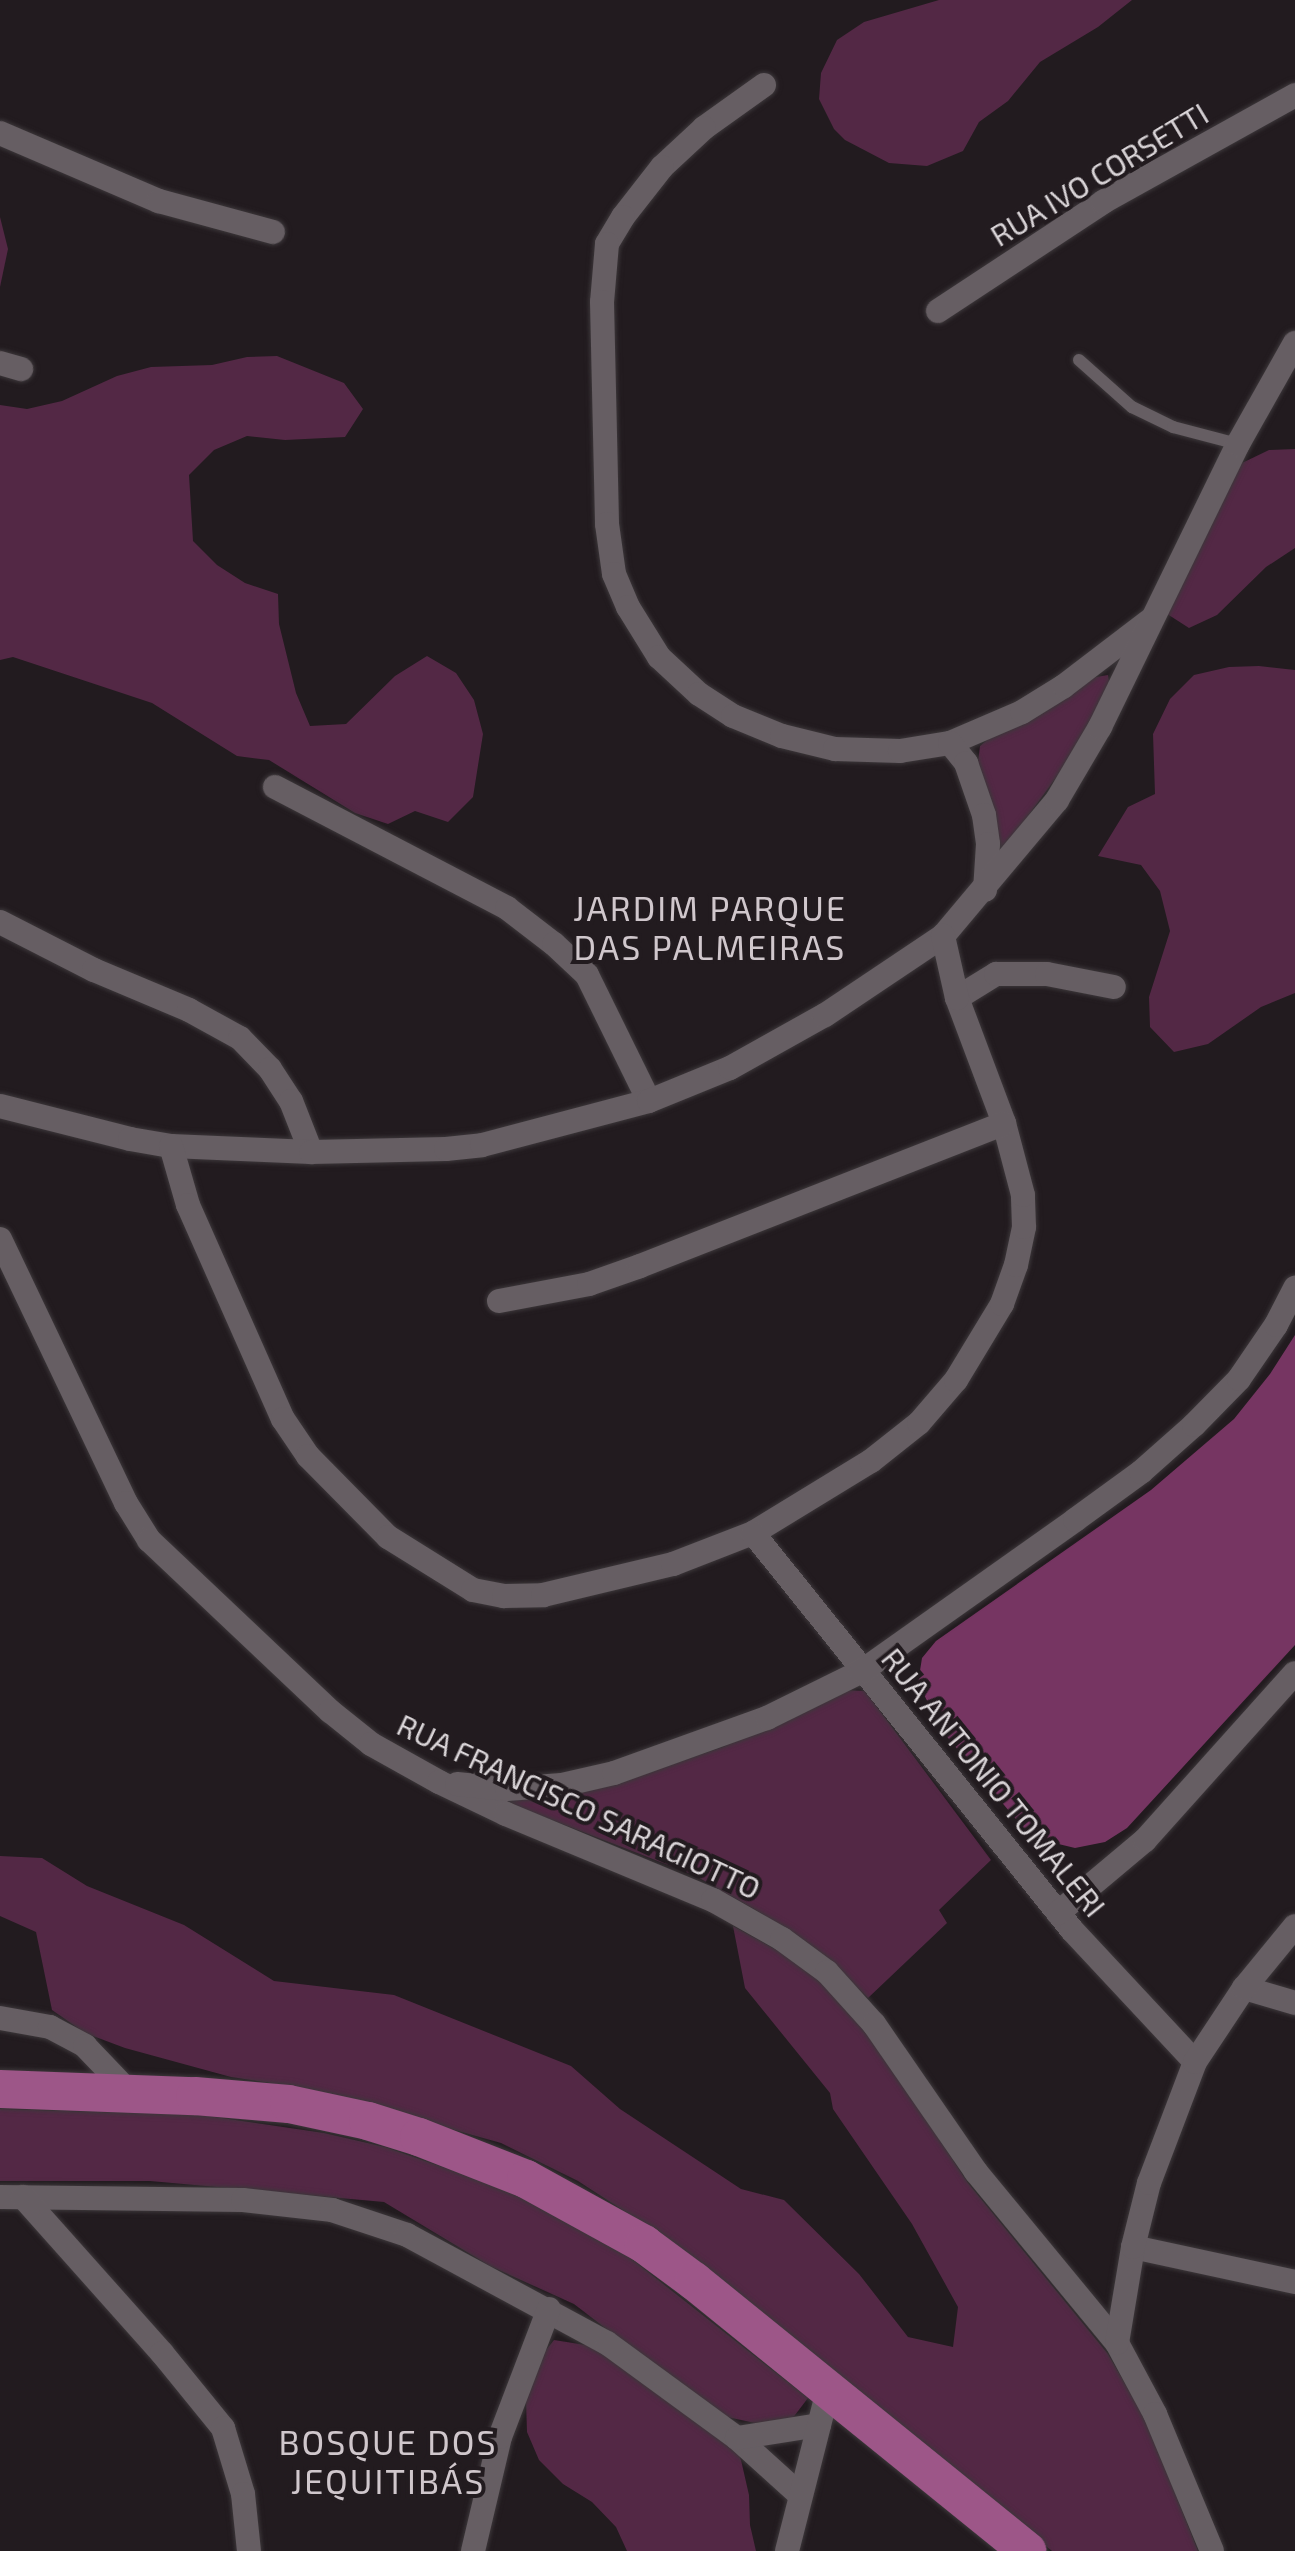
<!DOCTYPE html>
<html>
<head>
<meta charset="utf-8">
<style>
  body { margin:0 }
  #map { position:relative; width:1295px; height:2551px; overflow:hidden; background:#221b1f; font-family:"Exo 2",sans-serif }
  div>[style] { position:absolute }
  .green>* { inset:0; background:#532845 }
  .water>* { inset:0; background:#763562 }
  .roads { filter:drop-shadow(0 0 2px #3c373a) drop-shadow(0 0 2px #3c373a) }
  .lane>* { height:12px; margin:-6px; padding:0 6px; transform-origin:6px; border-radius:6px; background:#665e63 }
  .street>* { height:24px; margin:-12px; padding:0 12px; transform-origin:12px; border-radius:12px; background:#665e63 }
  .primary>* { height:38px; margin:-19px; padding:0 19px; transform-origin:19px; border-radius:19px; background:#9d5688 }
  span { translate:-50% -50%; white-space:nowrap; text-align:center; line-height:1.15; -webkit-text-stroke:8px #221b1f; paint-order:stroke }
  .street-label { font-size:30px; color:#d9d4d7 }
  .quarter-label { font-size:34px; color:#d0c7cc; letter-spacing:2px }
</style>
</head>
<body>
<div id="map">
  <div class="green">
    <div style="clip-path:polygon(939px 0,1132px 0,1098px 27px,1040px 62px,1008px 101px,979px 122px,963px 151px,927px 166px,889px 163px,845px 140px,834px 129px,819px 99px,821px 73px,837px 40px,864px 22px)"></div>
    <div style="clip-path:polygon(0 217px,8px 249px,0 287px)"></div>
    <div style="clip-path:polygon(277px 356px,344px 383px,363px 409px,345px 437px,285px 440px,247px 436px,214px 450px,189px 475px,193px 541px,217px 565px,245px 583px,278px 594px,279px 624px,296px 693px,310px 726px,346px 724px,395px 676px,427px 656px,456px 673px,474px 700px,483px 734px,473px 797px,448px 822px,415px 811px,388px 824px,355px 813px,269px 760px,237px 756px,152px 703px,13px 657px,0 660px,0 405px,27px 409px,62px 401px,117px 376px,151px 367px,212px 365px,247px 357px)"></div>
    <div style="clip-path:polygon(1295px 449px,1295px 548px,1266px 567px,1217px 615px,1189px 628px,1161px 610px,1242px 463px,1269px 450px)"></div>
    <div style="clip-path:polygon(1259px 666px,1295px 670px,1295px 993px,1261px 1007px,1208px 1044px,1174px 1052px,1150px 1027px,1149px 997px,1170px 931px,1160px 891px,1141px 865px,1098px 856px,1128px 807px,1155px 794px,1153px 734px,1170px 699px,1194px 675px,1229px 667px)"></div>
    <div style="clip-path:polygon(1108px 675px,1110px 687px,1061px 771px,1003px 850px,999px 851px,978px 762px,980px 746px,995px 733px,1096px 677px)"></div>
    <div style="clip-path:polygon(843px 1690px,865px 1691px,991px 1860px,939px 1910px,947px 1923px,868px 1998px,823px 1955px,761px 1913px,694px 1875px,500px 1800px,649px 1772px,723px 1747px)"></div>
    <div style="clip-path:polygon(0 1856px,42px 1858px,87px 1886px,184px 1925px,274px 1981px,394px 1995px,571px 2066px,620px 2109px,741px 2189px,784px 2200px,859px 2274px,908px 2337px,953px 2347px,958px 2307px,912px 2224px,833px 2109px,830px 2093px,745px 1988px,733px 1926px,806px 1966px,860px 2020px,968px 2183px,1108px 2354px,1146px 2420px,1198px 2551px,1052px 2551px,658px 2233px,578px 2181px,501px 2143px,304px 2088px,231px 2077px,125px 2048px,85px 2033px,52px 2010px,36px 1932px,0 1916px)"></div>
    <div style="clip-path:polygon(0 2109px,201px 2115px,324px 2133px,385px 2147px,506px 2189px,624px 2253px,808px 2398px,792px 2419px,755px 2423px,727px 2417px,727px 2427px,741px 2460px,749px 2495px,750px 2525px,756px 2551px,627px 2551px,616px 2527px,592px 2502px,563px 2484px,539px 2460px,527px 2432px,526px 2402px,530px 2370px,554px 2340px,617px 2350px,622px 2341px,574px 2304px,490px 2266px,384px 2202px,150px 2181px,0 2181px)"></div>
  </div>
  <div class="water">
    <div style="clip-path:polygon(1295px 1335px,1295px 1645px,1127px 1828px,1105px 1842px,1075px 1848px,1046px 1841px,1025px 1830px,943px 1732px,918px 1683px,922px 1658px,936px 1641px,1151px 1490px,1234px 1419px,1270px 1374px)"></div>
  </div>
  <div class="roads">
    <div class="lane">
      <div style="left:1079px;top:360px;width:71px;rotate:41.6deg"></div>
      <div style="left:1132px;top:407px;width:46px;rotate:26deg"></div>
      <div style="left:1173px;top:427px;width:67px;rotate:14.7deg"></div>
    </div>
    <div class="street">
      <div style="left:764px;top:85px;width:74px;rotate:144.4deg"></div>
      <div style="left:704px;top:128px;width:57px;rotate:137.1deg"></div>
      <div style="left:662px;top:167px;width:63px;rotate:128deg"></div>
      <div style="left:623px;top:217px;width:31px;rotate:121deg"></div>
      <div style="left:607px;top:244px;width:58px;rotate:94.9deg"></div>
      <div style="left:602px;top:302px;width:222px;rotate:88.7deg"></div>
      <div style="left:607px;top:524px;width:50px;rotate:82deg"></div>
      <div style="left:614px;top:574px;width:36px;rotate:67deg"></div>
      <div style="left:628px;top:607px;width:59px;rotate:58.2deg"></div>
      <div style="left:659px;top:657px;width:54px;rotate:42.8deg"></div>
      <div style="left:699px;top:694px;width:40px;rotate:32.9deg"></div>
      <div style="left:733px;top:716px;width:53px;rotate:22.2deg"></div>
      <div style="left:782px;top:736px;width:55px;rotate:13.8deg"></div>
      <div style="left:835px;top:749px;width:65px;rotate:1.8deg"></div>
      <div style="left:900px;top:751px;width:51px;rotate:-9.1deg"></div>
      <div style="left:950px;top:743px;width:78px;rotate:-23.3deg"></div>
      <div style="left:1022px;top:712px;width:49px;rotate:-31.8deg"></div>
      <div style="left:1064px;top:686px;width:107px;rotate:-37.4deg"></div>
      <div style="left:0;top:133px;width:173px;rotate:23.2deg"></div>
      <div style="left:159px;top:201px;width:118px;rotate:15.2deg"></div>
      <div style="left:938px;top:311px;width:198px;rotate:-33.4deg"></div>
      <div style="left:1103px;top:202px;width:220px;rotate:-29.1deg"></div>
      <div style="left:0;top:363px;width:22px;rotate:16deg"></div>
      <div style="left:950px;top:743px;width:26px;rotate:51deg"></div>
      <div style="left:966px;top:763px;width:55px;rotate:70.9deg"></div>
      <div style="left:984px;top:815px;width:29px;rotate:82deg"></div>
      <div style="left:988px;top:844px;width:46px;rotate:93.7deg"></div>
      <div style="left:275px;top:787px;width:262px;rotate:27.5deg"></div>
      <div style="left:507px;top:908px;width:59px;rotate:37.5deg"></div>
      <div style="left:554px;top:944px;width:45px;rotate:43.2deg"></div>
      <div style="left:587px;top:975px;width:140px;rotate:63.8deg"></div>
      <div style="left:0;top:922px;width:106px;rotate:27.1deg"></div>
      <div style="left:94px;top:970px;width:103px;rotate:22.8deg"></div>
      <div style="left:189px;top:1010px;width:58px;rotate:28.8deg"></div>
      <div style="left:240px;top:1038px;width:43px;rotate:45.9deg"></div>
      <div style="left:270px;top:1069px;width:38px;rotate:57deg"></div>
      <div style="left:291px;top:1101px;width:55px;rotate:68.6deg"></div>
      <div style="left:957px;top:998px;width:46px;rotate:-31.6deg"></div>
      <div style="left:996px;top:974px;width:51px"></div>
      <div style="left:1047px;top:974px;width:68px;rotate:11deg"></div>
      <div style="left:0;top:1106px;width:134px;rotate:14.2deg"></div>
      <div style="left:130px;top:1139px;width:42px;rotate:9.7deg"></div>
      <div style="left:171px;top:1146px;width:140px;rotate:2.5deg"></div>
      <div style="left:311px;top:1152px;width:135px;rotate:-1.3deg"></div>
      <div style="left:446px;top:1149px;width:36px;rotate:-6deg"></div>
      <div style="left:482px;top:1145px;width:173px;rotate:-14.8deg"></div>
      <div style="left:649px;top:1101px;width:87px;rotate:-22.2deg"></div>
      <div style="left:730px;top:1068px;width:109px;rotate:-29.2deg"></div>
      <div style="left:825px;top:1015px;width:142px;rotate:-33.8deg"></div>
      <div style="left:943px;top:936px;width:177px;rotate:-50deg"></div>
      <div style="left:1057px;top:800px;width:85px;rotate:-59.5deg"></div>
      <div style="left:1100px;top:727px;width:315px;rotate:-64deg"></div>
      <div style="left:1238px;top:444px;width:116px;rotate:-60.6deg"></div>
      <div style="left:171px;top:1146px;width:61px;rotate:73.9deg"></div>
      <div style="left:188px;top:1205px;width:234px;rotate:66.1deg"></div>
      <div style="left:283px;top:1419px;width:45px;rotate:56deg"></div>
      <div style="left:308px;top:1456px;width:114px;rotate:45.4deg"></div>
      <div style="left:388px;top:1537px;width:100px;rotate:31.9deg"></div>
      <div style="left:473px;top:1590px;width:32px;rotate:11deg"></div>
      <div style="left:504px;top:1596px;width:39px;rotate:-1deg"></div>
      <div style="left:543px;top:1595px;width:134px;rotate:-13.4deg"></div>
      <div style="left:673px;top:1564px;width:86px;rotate:-21.2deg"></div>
      <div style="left:753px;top:1533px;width:138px;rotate:-31.4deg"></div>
      <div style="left:871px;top:1461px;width:61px;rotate:-38.4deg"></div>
      <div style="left:919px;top:1423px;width:57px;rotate:-49.3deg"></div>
      <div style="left:956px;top:1380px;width:89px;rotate:-58.8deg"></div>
      <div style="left:1002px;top:1304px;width:41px;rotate:-70.3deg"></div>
      <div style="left:1016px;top:1265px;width:39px;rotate:-78deg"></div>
      <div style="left:1024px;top:1227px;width:32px;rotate:-92deg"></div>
      <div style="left:1023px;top:1195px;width:74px;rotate:-104.8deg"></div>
      <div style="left:1004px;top:1123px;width:134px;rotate:-110.6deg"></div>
      <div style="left:957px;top:998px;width:64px;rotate:-102.7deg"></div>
      <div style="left:0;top:1239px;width:293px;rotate:64.5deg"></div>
      <div style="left:126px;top:1503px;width:44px;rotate:58.1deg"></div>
      <div style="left:149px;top:1540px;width:249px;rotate:43.4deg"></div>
      <div style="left:330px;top:1711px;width:53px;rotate:38.8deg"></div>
      <div style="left:371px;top:1744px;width:78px;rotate:29.2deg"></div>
      <div style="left:439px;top:1782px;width:74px;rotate:25.5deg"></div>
      <div style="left:506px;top:1814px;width:224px;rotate:22.6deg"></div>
      <div style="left:713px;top:1900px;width:79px;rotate:29.5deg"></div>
      <div style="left:782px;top:1939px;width:56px;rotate:36.3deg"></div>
      <div style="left:827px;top:1972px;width:70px;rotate:47.9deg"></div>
      <div style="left:874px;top:2024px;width:180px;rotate:55.4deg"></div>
      <div style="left:976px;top:2172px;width:222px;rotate:50.5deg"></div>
      <div style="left:1117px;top:2343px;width:81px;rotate:61.8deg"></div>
      <div style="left:1155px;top:2414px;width:148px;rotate:67.4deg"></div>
      <div style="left:499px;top:1301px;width:92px;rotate:-10.7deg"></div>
      <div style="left:589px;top:1284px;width:54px;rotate:-19.4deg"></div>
      <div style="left:640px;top:1266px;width:391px;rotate:-21.4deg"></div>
      <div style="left:753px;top:1533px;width:509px;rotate:51.22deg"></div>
      <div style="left:1072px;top:1930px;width:180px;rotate:47deg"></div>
      <div style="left:457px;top:1784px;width:50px;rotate:5.7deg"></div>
      <div style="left:507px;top:1789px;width:55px;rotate:-4.2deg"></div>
      <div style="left:562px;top:1785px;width:53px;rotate:-13deg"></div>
      <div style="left:614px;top:1773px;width:163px;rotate:-19.8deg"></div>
      <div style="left:767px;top:1718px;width:106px;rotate:-26.3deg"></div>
      <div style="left:862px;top:1671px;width:261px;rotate:-35.3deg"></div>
      <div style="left:1075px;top:1520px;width:82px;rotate:-36deg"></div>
      <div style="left:1141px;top:1472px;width:71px;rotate:-41.6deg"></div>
      <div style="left:1194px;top:1425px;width:64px;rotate:-45.6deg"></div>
      <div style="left:1239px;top:1379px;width:65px;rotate:-55.6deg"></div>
      <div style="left:1276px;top:1325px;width:42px;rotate:-62.8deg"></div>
      <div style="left:1058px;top:1913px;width:114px;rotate:-40deg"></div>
      <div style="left:1145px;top:1840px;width:224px;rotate:-48.1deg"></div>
      <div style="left:1244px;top:1988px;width:53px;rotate:16.4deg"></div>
      <div style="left:0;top:2018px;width:51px;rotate:10.2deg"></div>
      <div style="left:50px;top:2027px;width:40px;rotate:28deg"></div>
      <div style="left:85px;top:2046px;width:64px;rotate:46.3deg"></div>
      <div style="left:0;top:2197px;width:243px;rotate:0.7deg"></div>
      <div style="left:243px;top:2200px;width:90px;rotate:6.4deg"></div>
      <div style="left:332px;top:2210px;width:79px;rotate:18.4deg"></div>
      <div style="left:407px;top:2235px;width:227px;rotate:28.4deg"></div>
      <div style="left:607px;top:2343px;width:161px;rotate:36.2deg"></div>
      <div style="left:737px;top:2438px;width:85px;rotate:42.1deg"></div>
      <div style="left:23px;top:2197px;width:209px;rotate:48.3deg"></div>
      <div style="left:162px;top:2353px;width:97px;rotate:50.9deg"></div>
      <div style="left:223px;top:2428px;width:69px;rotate:73.1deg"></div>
      <div style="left:243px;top:2494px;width:57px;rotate:84deg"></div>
      <div style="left:1133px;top:2247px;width:166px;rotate:12.2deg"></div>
      <div style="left:1117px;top:2343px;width:97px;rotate:-80.5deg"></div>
      <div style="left:1133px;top:2247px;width:66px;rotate:-76deg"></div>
      <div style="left:1149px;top:2183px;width:129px;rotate:-69.2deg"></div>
      <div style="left:1195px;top:2062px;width:89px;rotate:-56.5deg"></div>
      <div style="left:1244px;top:1988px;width:80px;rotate:-50.6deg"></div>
      <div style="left:737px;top:2438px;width:83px;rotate:-9deg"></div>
      <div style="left:473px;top:2551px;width:117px;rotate:-76.7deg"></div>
      <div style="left:500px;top:2437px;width:137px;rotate:-69.1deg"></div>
      <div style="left:787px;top:2551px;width:166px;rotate:-75.7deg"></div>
    </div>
    <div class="primary">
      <div style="left:0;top:2089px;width:195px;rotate:2.1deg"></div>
      <div style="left:195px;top:2096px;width:94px;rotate:4.9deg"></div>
      <div style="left:289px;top:2104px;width:81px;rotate:12.1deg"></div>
      <div style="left:368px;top:2121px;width:53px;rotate:17.4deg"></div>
      <div style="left:419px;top:2137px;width:115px;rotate:21.4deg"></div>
      <div style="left:526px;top:2179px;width:135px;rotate:28.8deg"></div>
      <div style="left:644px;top:2244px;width:62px;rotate:36.5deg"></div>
      <div style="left:694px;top:2281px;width:429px;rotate:39deg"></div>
    </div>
  </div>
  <div class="street-label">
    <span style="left:1099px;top:174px;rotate:-31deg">RUA IVO CORSETTI</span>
    <span style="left:994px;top:1782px;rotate:51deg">RUA ANTONIO TOMALERI</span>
    <span style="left:579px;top:1806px;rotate:25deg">RUA FRANCISCO SARAGIOTTO</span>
  </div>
  <div class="quarter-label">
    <span style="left:710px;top:927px">JARDIM PARQUE<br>DAS PALMEIRAS</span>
    <span style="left:388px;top:2461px">BOSQUE DOS<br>JEQUITIBÁS</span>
  </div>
</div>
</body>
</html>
